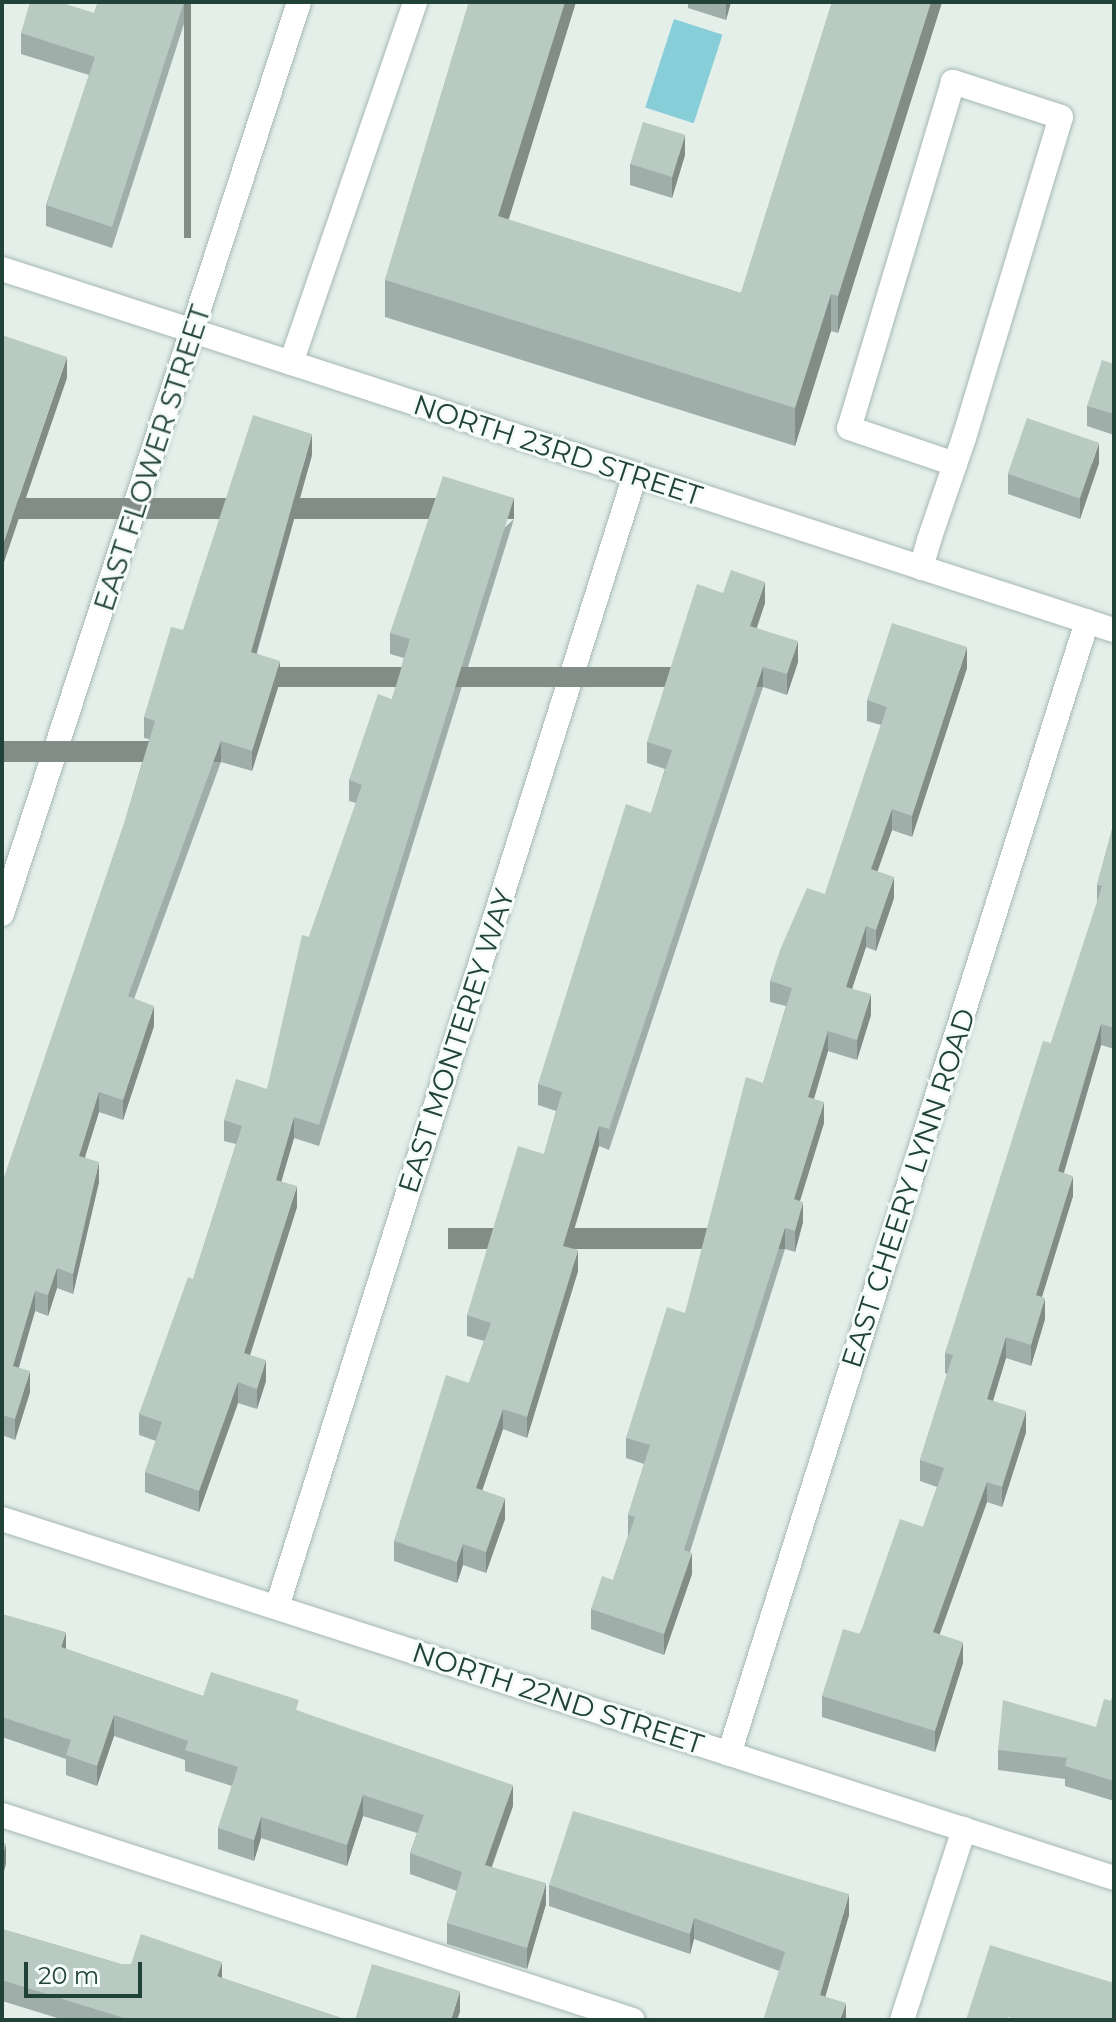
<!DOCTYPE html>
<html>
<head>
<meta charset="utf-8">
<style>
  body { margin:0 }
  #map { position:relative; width:1116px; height:2022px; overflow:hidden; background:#e4efea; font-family:Montserrat,sans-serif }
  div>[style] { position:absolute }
  .water>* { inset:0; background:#88ced8; transform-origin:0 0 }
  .roads { filter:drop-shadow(0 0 2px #a6b8b1) drop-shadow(0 0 2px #a6b8b1) }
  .minor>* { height:24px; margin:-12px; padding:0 12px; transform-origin:12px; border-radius:12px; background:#fff }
  .wall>* { inset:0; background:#9faea8 }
  .shaded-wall>* { inset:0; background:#828d88; transform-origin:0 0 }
  .building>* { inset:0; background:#b9cac3; transform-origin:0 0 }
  span { translate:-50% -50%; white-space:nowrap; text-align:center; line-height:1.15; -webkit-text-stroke:6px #f5fbf8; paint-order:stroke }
  .street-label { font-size:28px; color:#214239 }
  .frame { position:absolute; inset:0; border:4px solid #214239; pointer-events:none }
  .scale { position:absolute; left:24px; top:1962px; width:118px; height:36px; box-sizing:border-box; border:4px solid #214239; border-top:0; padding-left:10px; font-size:24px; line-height:28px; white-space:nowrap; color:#214239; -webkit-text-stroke:6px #f5fbf8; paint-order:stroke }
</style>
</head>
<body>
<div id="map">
  <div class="water">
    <div style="left:674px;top:19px;width:51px;height:93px;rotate:18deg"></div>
  </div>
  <div class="roads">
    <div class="minor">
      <div style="left:2px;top:269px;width:1169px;rotate:17.99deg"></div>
      <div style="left:291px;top:363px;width:382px;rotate:-71deg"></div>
      <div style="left:921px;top:568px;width:29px;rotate:-74deg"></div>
      <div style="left:929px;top:540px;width:80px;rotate:-71.1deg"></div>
      <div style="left:955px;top:464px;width:28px;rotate:-71deg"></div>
      <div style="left:964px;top:438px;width:335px;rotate:-73.2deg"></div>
      <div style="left:1061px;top:117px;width:114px;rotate:-162deg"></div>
      <div style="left:953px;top:82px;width:361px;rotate:106.7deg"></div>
      <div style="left:849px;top:428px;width:112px;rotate:18.8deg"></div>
      <div style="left:2px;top:914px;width:959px;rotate:-71.96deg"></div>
      <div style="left:2px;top:1519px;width:1169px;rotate:17.89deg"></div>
      <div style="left:277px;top:1607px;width:1187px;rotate:-72.45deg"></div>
      <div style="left:729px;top:1754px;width:1188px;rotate:-72.46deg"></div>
      <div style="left:2px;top:1815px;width:663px;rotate:18deg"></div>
      <div style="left:902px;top:2020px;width:201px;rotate:-72deg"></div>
    </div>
  </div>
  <div class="wall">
    <div style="clip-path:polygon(98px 2px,191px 2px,112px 248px,46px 226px,46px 205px,89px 75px,21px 54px,21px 33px,94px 13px)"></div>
    <div style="clip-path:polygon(469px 2px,576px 2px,508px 220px,741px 293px,832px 2px,942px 2px,838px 333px,831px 331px,795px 446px,385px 317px,385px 280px)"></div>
    <div style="clip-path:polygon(688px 2px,731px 2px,726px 20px,688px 8px)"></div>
    <div style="clip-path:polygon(685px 155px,672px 198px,630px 185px,630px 164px)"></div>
    <div style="clip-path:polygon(1114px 364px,1114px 435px,1087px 426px,1087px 406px)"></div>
    <div style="clip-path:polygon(312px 455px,257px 653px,280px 681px,252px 771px,221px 762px,134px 999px,154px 1026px,123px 1120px,99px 1112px,85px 1157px,99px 1182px,73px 1294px,57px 1288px,48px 1316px,35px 1311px,19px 1368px,30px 1392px,15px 1440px,2px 1435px,2px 1184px,124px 824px,149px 739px,144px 738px,144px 717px,183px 630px)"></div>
    <div style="clip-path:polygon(1099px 463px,1080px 519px,1008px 494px,1008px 474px)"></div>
    <div style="clip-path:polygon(514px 519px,319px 1146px,294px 1138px,281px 1181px,297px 1207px,250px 1355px,266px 1381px,257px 1409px,238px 1403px,199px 1512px,145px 1492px,145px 1472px,156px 1441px,139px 1435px,139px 1414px,193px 1279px,236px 1144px,224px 1141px,224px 1120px,267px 1089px,309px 937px,356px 803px,349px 801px,349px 780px,392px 699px,404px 658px,390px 654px,390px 633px)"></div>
    <div style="clip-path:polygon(723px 593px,765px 603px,757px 628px,798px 662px,787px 695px,763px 687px,609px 1150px,599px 1146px,569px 1247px,578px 1271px,527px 1438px,503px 1429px,482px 1490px,505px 1519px,486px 1573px,463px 1565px,457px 1583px,394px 1561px,394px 1541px,469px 1383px,484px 1341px,467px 1336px,467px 1315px,544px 1154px,556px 1111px,538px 1105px,538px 1084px,651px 813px,665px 769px,647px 763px,647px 742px)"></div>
    <div style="clip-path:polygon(967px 668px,912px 837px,892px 830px,877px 871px,894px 898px,876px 951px,866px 947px,852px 988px,871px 1015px,857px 1060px,828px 1051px,814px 1099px,824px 1123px,800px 1201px,803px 1222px,795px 1252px,785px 1249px,690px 1552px,692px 1574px,664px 1655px,591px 1629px,591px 1609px,613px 1580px,628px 1536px,628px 1515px,644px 1464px,626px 1458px,626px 1438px,685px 1313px,763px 1083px,786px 1006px,770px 1002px,770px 981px,825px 894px,881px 725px,867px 721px,867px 700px)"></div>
    <div style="clip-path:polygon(1114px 822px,1114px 1049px,1101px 1045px,1064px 1173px,1073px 1196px,1042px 1297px,1045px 1319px,1031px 1366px,1006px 1358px,993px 1401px,1026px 1432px,1002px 1507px,987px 1502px,939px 1634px,963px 1663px,935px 1752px,822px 1717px,822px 1696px,923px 1527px,937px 1487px,920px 1481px,920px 1460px,947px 1374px,945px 1373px,945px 1353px,1051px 1043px,1097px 904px,1097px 885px)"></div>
    <div style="clip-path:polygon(2px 1614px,66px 1649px,203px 1696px,299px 1711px,513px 1806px,492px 1867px,546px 1904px,527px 1969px,447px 1944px,447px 1923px,457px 1891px,410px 1874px,410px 1853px,417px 1833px,363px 1816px,347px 1866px,261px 1838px,254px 1861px,218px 1849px,218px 1828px,232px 1786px,185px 1771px,185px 1760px,114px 1736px,97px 1786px,66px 1775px,66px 1759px,2px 1737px)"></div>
    <div style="clip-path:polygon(1114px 1692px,1114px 1801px,1065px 1786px,1065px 1779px,998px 1770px,998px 1750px,1096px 1727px,1111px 1701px)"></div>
    <div style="clip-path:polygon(549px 1885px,849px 1915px,825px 1997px,846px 2020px,779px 1971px,694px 1939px,690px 1954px,549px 1906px)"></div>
    <div style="clip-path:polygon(2px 1929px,121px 1964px,222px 1978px,347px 2020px,64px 2020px,2px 2001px)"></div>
  </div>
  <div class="shaded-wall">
    <div style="left:184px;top:2px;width:7px;height:236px"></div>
    <div style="clip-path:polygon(565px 2px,576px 2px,498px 254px,498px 216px)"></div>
    <div style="clip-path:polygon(726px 2px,731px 2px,726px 20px)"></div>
    <div style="clip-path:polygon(931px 2px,942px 2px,838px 333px,838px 296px)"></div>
    <div style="clip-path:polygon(685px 135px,685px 155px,672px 198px,672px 177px)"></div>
    <div style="clip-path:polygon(831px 294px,831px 331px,795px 446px,795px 408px)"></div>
    <div style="clip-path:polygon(67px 357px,67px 378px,2px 568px,2px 547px)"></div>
    <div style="clip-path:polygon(312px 434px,312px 455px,251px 672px,251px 652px)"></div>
    <div style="clip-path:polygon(1099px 443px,1099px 463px,1080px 519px,1080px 499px)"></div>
    <div style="left:514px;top:498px;width:21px;height:657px;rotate:90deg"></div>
    <div style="clip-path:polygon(765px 582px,765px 603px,750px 646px,750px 626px)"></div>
    <div style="clip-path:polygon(798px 641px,798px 662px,787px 695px,787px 674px)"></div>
    <div style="clip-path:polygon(967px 647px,967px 668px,912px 837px,912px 816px)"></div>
    <div style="clip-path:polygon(280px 661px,280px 681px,252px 771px,252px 751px)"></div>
    <div style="left:763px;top:667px;width:20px;height:487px;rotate:90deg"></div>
    <div style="left:221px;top:741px;width:21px;height:271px;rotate:90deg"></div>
    <div style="clip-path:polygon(892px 809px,892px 830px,871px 890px,871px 869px)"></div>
    <div style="clip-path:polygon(894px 877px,894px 898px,876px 951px,876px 930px)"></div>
    <div style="clip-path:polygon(866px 926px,866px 947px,846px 1007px,846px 987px)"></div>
    <div style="clip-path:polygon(871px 994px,871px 1015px,857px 1060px,857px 1040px)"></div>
    <div style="clip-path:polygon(154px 1006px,154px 1026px,123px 1120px,123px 1100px)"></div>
    <div style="clip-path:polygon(1101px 1024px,1101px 1045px,1058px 1192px,1058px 1171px)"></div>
    <div style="clip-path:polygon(828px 1031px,828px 1051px,808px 1118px,808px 1097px)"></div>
    <div style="clip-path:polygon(99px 1092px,99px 1112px,79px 1176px,79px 1156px)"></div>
    <div style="clip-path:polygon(824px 1102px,824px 1123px,794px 1220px,794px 1199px)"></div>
    <div style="clip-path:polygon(294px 1117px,294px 1138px,276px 1200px,276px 1180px)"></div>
    <div style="clip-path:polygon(599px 1126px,599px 1146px,563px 1266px,563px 1246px)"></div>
    <div style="clip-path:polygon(99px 1162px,99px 1182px,73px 1294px,73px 1274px)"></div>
    <div style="clip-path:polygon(1073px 1176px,1073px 1196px,1036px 1316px,1036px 1295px)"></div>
    <div style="clip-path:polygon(297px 1186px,297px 1207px,244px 1374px,244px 1353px)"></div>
    <div style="clip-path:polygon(803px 1202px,803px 1222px,795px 1252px,795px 1231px)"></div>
    <div style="left:785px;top:1228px;width:21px;height:337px;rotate:90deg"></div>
    <div style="clip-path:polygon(578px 1250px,578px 1271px,527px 1438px,527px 1417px)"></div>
    <div style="clip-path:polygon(57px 1268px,57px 1288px,48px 1316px,48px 1295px)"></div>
    <div style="clip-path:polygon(35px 1291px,35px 1311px,13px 1386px,13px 1366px)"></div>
    <div style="clip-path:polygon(1045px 1298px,1045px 1319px,1031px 1366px,1031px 1345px)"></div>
    <div style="clip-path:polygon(1006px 1337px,1006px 1358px,987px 1420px,987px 1399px)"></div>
    <div style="clip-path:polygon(266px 1360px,266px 1381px,257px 1409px,257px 1389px)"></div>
    <div style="clip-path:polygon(30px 1371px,30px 1392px,15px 1440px,15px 1419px)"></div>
    <div style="clip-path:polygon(238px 1382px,238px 1403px,199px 1512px,199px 1491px)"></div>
    <div style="clip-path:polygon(503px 1409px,503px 1429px,476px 1509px,476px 1488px)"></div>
    <div style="clip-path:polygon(1026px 1411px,1026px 1432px,1002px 1507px,1002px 1487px)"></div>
    <div style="clip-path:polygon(987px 1482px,987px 1502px,933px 1653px,933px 1632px)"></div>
    <div style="clip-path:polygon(505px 1498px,505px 1519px,486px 1573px,486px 1552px)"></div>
    <div style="clip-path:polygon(463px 1544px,463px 1565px,457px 1583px,457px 1562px)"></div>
    <div style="clip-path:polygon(692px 1553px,692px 1574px,664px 1655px,664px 1634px)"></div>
    <div style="clip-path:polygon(66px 1632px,66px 1653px,61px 1647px)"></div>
    <div style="clip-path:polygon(963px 1642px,963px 1663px,935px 1752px,935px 1731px)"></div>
    <div style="clip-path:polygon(114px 1715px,114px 1736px,97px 1786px,97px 1766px)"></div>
    <div style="clip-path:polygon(513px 1785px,513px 1806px,485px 1885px,485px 1865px)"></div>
    <div style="clip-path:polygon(363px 1795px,363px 1816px,347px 1866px,347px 1845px)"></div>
    <div style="clip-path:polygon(261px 1817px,261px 1838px,254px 1861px,254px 1840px)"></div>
    <div style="clip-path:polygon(6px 1844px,6px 1864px,2px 1878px,2px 1857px)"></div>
    <div style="clip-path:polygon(546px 1883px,546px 1904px,527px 1969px,527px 1948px)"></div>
    <div style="clip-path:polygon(849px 1894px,849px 1915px,820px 2015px,820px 1995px)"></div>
    <div style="clip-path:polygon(694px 1918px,694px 1939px,690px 1954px,690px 1934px)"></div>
    <div style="clip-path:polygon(222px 1962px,222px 1983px,217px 1976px)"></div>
    <div style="clip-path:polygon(460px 1991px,460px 2012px,457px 2020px,451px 2020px)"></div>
    <div style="clip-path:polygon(846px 2003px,846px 2020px,840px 2020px)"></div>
  </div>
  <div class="building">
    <div style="clip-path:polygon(30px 2px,60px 2px,94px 13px,98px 2px,184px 2px,112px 227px,46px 205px,95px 57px,21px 33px)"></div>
    <div style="clip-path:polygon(469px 2px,565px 2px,498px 216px,741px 293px,832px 2px,931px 2px,838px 296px,831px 294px,795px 408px,385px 280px)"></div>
    <div style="left:643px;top:122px;width:44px;height:44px;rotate:17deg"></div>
    <div style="clip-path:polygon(2px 335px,67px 357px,2px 547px)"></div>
    <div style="clip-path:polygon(1102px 360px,1114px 364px,1114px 414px,1087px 406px)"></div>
    <div style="clip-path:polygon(253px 415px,312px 434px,251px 652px,280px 661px,252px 751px,221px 741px,128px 996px,154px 1006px,123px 1100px,99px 1092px,79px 1156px,99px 1162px,73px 1274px,57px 1268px,48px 1295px,35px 1291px,13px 1366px,30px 1371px,15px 1419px,2px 1415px,2px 1184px,124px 824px,155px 721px,144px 717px,171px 627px,183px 630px)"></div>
    <div style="left:1027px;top:418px;width:76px;height:59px;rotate:19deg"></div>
    <div style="clip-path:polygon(443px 476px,514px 498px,319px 1125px,294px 1117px,276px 1180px,297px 1186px,244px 1353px,266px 1360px,257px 1389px,238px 1382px,199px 1491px,145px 1472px,162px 1422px,139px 1414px,188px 1277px,193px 1279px,242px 1126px,224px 1120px,236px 1079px,267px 1089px,302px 935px,309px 937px,362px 785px,349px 780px,378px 694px,392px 699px,410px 639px,390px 633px)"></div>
    <div style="clip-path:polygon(731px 570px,765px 582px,750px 626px,798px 641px,787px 674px,763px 667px,609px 1129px,599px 1126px,563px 1246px,578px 1250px,527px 1417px,503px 1409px,476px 1488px,505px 1498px,486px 1552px,463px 1544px,457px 1562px,394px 1541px,446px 1375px,469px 1383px,491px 1323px,467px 1315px,518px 1146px,544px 1154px,562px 1092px,538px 1084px,626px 804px,651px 813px,672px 750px,647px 742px,697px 584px,723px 593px)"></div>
    <div style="clip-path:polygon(892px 623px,967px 647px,912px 816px,892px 809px,871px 869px,894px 877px,876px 930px,866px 926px,846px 987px,871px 994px,857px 1040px,828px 1031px,808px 1097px,824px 1102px,794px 1199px,803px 1202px,795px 1231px,785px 1228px,684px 1550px,692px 1553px,664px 1634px,591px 1609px,602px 1576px,613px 1580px,635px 1517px,628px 1515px,650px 1445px,626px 1438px,667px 1307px,685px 1313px,746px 1077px,763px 1083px,792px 988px,770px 981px,780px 950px,807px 888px,825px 894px,887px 707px,867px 700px)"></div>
    <div style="clip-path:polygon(1114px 822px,1114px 1028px,1101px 1024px,1058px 1171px,1073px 1176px,1036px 1295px,1045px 1298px,1031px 1345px,1006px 1337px,987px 1399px,1026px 1411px,1002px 1487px,987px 1482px,933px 1632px,963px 1642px,935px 1731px,822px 1696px,843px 1629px,860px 1634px,900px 1519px,923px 1527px,944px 1468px,920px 1460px,953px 1355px,945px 1353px,1043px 1041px,1051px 1043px,1102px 886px,1097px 885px)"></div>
    <div style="clip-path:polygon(2px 1614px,66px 1632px,61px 1647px,203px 1696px,211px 1672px,299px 1700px,296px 1710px,513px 1785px,485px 1865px,546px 1883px,527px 1948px,447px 1923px,462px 1872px,410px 1853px,424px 1815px,363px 1795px,347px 1845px,261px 1817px,254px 1840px,218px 1828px,238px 1767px,185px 1750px,188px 1741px,114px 1715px,97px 1766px,66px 1755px,71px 1740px,2px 1717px)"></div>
    <div style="clip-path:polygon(1114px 1692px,1114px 1781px,1065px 1766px,1067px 1758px,998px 1750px,1003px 1700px,1096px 1727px,1104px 1699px,1111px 1701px)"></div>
    <div style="clip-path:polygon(573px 1811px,849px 1894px,820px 1995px,846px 2003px,840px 2020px,763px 2020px,785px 1952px,694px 1918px,690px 1934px,549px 1885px)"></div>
    <div style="clip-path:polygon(2px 1842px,6px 1844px,2px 1857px)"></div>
    <div style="clip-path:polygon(2px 1929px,121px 1964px,131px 1964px,141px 1934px,222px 1962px,217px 1976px,347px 2020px,130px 2020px,2px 1980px)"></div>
    <div style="clip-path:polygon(990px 1945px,1114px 1983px,1114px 2020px,1018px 2020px,1008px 2017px,1006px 2020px,966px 2020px)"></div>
    <div style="clip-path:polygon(372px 1964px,460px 1991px,451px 2020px,355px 2020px)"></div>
  </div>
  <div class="street-label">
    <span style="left:558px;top:450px;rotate:18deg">NORTH 23RD STREET</span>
    <span style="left:152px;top:458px;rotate:-72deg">EAST FLOWER STREET</span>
    <span style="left:456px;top:1041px;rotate:-72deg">EAST MONTEREY WAY</span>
    <span style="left:908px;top:1188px;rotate:-72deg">EAST CHEERY LYNN ROAD</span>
    <span style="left:558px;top:1698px;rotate:18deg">NORTH 22ND STREET</span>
  </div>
  <div class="frame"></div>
  <div class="scale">20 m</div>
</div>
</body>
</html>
